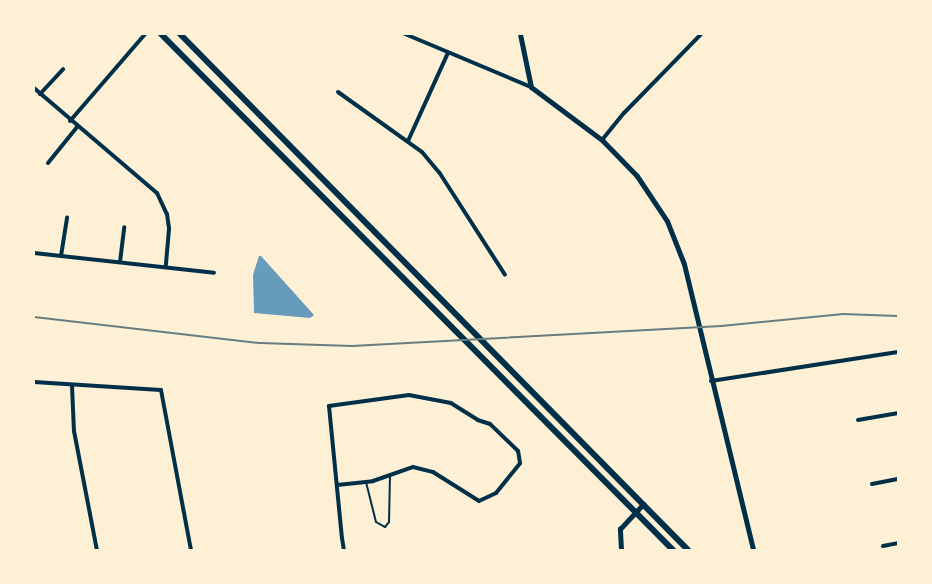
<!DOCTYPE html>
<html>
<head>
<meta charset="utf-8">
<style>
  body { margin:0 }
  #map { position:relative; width:932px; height:584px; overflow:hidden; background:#fdf0d5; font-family:Helvetica,sans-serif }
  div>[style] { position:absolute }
  .water>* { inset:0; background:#669bbc }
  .service>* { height:2px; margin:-1px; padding:0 1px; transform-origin:1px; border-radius:1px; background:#003049 }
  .minor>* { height:4px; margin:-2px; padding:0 2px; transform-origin:2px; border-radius:2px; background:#003049 }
  .tertiary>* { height:4.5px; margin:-2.25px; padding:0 2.25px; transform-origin:2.25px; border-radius:2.25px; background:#003049 }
  .secondary>* { height:5px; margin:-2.5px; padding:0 2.5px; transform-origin:2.5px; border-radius:2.5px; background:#003049 }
  .trunk>* { height:6px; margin:-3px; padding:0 3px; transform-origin:3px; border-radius:3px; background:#003049 }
  .rail>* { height:2px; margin:-1px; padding:0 1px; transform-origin:1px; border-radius:1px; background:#657d81 }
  span { translate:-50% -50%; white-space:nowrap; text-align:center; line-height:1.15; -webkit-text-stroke:5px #fdf0d5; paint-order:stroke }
  .frame { position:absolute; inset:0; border:35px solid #fdf0d5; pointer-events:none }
</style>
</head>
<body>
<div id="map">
  <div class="water">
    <div style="clip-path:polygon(259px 256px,261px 256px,314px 315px,310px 318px,254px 313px,253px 275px)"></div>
  </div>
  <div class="service">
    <div style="left:366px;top:482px;width:41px;rotate:76deg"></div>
    <div style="left:376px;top:522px;width:10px;rotate:29deg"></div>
    <div style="left:385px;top:527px;width:6px;rotate:-51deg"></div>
    <div style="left:389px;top:522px;width:46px;rotate:-88.8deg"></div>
  </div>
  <div class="minor">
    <div style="left:405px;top:34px;width:137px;rotate:22.8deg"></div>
    <div style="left:34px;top:88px;width:162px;rotate:40.5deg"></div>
    <div style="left:157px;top:193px;width:23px;rotate:65deg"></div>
    <div style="left:167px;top:214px;width:15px;rotate:82deg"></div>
    <div style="left:169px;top:229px;width:38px;rotate:95deg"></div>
    <div style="left:338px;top:92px;width:103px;rotate:35.5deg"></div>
    <div style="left:422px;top:152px;width:26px;rotate:50deg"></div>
    <div style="left:439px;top:172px;width:122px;rotate:57.3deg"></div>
    <div style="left:40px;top:94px;width:34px;rotate:-47deg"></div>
    <div style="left:70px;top:121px;width:115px;rotate:-49.2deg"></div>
    <div style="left:602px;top:140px;width:35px;rotate:-51deg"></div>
    <div style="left:624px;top:113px;width:110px;rotate:-45.7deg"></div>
    <div style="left:408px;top:141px;width:97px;rotate:-65.6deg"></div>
    <div style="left:48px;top:163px;width:46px;rotate:-51.1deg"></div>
    <div style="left:34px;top:253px;width:181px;rotate:6.3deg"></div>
    <div style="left:61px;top:256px;width:39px;rotate:-81deg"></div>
    <div style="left:120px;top:262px;width:35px;rotate:-83deg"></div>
    <div style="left:711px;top:381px;width:189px;rotate:-8.8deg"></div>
    <div style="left:34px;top:382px;width:127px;rotate:3.6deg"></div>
    <div style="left:161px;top:390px;width:163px;rotate:79.4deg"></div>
    <div style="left:72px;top:386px;width:45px;rotate:87.5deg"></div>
    <div style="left:74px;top:431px;width:121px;rotate:79.1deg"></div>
    <div style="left:858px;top:420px;width:41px;rotate:-9.9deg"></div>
    <div style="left:872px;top:484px;width:26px;rotate:-11deg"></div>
    <div style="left:337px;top:485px;width:36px;rotate:-6deg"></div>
    <div style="left:373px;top:481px;width:42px;rotate:-19.3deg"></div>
    <div style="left:413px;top:467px;width:21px;rotate:14deg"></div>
    <div style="left:433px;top:472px;width:54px;rotate:32.2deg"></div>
    <div style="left:479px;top:501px;width:19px;rotate:-25deg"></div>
    <div style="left:496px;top:493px;width:38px;rotate:-51deg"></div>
    <div style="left:520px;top:463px;width:12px;rotate:-99deg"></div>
    <div style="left:518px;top:451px;width:39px;rotate:-136deg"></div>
    <div style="left:490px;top:424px;width:13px;rotate:-162deg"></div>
    <div style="left:478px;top:420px;width:32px;rotate:-148deg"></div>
    <div style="left:451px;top:403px;width:43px;rotate:-169.2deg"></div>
    <div style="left:409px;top:395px;width:81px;rotate:172.2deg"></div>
    <div style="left:329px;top:406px;width:133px;rotate:84.4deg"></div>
    <div style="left:342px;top:538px;width:12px;rotate:81deg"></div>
    <div style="left:883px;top:546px;width:15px;rotate:-11deg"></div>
  </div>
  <div class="tertiary">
    <div style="left:621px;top:550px;width:21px;rotate:-93deg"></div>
    <div style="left:620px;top:529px;width:34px;rotate:-47deg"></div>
  </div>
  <div class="secondary">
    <div style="left:520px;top:34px;width:54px;rotate:78.3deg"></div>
    <div style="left:531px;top:87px;width:89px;rotate:36.7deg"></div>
    <div style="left:602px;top:140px;width:50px;rotate:45.8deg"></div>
    <div style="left:637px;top:176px;width:54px;rotate:56.3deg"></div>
    <div style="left:667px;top:221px;width:46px;rotate:68.4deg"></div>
    <div style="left:684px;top:264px;width:294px;rotate:76.4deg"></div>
  </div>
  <div class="trunk">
    <div style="left:161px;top:34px;width:727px;rotate:45.22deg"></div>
    <div style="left:180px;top:34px;width:724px;rotate:45.45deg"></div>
  </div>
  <div class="rail">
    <div style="left:34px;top:317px;width:227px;rotate:6.6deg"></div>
    <div style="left:260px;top:343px;width:92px;rotate:1.9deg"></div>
    <div style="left:352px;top:346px;width:370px;rotate:-3.1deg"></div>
    <div style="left:721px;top:326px;width:123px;rotate:-5.6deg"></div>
    <div style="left:843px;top:314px;width:55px;rotate:2.1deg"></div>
  </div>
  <div class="frame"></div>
</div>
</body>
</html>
